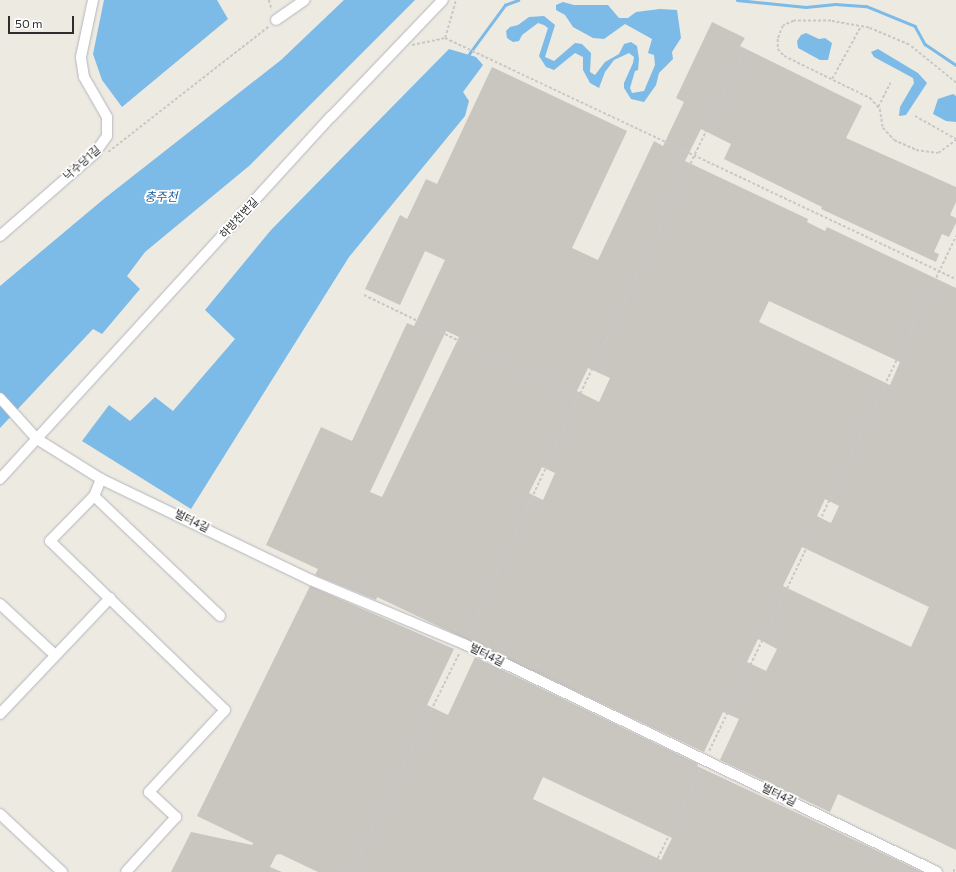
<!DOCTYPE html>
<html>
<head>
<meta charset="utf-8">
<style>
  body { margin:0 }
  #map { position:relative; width:956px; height:872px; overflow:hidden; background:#edeae1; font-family:Commissioner,"Noto Sans KR",sans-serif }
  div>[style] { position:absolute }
  .water>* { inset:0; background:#7cbae7 }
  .stream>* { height:2.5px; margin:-1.25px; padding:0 1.25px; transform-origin:1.25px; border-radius:1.25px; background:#7cbae7 }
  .building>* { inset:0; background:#c9c6c0 }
  .path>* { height:1.5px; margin-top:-0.75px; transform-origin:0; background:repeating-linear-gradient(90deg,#c8c8c8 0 3px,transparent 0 5px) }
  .roads { filter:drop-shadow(0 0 1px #b4b4bf) drop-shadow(0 0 1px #b4b4bf) }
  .minor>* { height:10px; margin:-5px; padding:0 5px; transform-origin:5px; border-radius:5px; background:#fff }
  span { translate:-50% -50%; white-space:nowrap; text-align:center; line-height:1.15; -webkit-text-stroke:3.5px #fff; paint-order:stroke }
  .street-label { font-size:11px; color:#2d2d2d }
  .water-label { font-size:12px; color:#175896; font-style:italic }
  .scale { position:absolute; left:8px; top:16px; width:66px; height:18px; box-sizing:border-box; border:2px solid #2d2d2d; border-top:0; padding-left:5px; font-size:12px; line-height:14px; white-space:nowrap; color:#2d2d2d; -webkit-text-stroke:3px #fff; paint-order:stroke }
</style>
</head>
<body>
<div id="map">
  <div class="water">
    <div style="clip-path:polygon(104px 0,217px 0,228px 19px,122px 107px,102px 80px,93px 54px)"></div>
    <div style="clip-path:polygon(344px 0,415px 0,249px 166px,145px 252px,127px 276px,140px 289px,102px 334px,93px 329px,0 428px,0 286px,105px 198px,281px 60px)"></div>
    <div style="clip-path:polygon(563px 2px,574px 5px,608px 5px,619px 18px,628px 18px,636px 12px,660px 9px,677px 10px,681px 38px,672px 52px,673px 59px,659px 73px,656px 85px,644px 102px,631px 99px,624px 88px,624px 83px,633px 63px,634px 57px,629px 53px,614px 60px,605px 72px,599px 88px,590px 83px,583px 70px,583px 57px,575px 53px,554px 70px,546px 67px,539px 56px,548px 28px,544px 25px,538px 23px,522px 35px,519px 41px,513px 42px,507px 38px,506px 31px,510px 27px,518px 25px,529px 17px,544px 16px,555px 25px,545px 57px,554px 61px,575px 43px,582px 44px,591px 53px,590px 72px,595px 75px,605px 62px,619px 54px,624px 44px,631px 42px,637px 46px,639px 59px,638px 70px,635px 71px,630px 88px,632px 93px,644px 91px,655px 65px,654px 55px,648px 53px,652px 39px,625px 24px,604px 39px,593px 38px,573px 27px,565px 15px,556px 10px,556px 5px)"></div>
    <div style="clip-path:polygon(806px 33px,819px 39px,825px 38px,832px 43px,828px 60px,820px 60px,798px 48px,797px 41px,801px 35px)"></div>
    <div style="clip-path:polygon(449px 49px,476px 57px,483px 65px,463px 92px,469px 101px,465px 116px,349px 257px,191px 509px,82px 441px,109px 405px,130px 421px,155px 397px,173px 411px,235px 339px,205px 310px,271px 230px)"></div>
    <div style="clip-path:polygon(878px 49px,918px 73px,927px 83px,906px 115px,899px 116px,900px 107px,914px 83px,913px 78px,874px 57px,871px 52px)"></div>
    <div style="clip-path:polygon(953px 94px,956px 96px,956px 122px,946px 121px,933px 114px,938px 99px)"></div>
  </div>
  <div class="stream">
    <div style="left:737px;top:0;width:69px;rotate:5.8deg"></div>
    <div style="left:806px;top:7px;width:29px;rotate:-6deg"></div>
    <div style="left:835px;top:4px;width:31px;rotate:4deg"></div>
    <div style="left:866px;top:6px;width:53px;rotate:22.2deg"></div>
    <div style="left:915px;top:26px;width:21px;rotate:61deg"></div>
    <div style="left:925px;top:44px;width:37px;rotate:34deg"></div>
    <div style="left:469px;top:54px;width:61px;rotate:-53.7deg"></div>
    <div style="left:505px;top:5px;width:14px;rotate:-21deg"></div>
  </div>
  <div class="building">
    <div style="clip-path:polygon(evenodd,712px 22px,745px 38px,740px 46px,862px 106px,846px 138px,956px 187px,956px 202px,950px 215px,956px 218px,956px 223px,949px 237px,942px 234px,934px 252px,939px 254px,936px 262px,821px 209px,822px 207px,724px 159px,731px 144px,701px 129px,685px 161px,808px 219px,807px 222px,825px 231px,827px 227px,956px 288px,956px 850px,838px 794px,830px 812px,720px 760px,739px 719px,723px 712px,704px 752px,377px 597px,376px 600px,315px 575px,318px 569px,266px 545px,321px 427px,352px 441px,407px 323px,414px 326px,445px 260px,425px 251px,400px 305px,365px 289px,400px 215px,407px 219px,426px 179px,437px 184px,492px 67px,627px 131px,572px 248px,598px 260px,654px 141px,663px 146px,684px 102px,676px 98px,712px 22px,769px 301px,900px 362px,890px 385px,759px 322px,769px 301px,712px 22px,446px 331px,459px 337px,382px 497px,370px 492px,446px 331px,712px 22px,588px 368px,610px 378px,599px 402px,577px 391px,588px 368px,712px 22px,542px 467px,555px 473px,543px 500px,529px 493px,542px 467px,712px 22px,825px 499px,839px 506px,831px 523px,817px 516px,825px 499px,712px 22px,802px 547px,929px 607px,911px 647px,783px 586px,802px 547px,712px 22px,758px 639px,777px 649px,766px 671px,747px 662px,758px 639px)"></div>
    <div style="clip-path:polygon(evenodd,310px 586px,454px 649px,427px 705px,448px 715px,475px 657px,698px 764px,697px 766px,922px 872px,318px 872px,280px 854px,276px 855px,270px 867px,282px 872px,171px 872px,191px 832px,252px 845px,253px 843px,197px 816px,310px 586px,543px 777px,672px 838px,661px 860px,533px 799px,543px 777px)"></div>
  </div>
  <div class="path">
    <div style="left:269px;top:0;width:10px;rotate:73deg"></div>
    <div style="left:445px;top:38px;width:565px;rotate:25.25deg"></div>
    <div style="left:412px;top:45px;width:34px;rotate:-12deg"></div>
    <div style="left:445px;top:38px;width:40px;rotate:-74deg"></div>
    <div style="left:832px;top:79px;width:60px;rotate:-61.3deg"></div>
    <div style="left:956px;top:83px;width:60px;rotate:-141deg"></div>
    <div style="left:909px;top:45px;width:43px;rotate:-157deg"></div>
    <div style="left:869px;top:28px;width:39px;rotate:-170deg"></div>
    <div style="left:831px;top:21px;width:37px;rotate:180deg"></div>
    <div style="left:794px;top:21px;width:12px;rotate:156deg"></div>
    <div style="left:783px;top:26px;width:14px;rotate:111deg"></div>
    <div style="left:778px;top:39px;width:10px;rotate:90deg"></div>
    <div style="left:778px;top:49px;width:9px;rotate:49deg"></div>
    <div style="left:784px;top:56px;width:96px;rotate:26deg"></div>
    <div style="left:870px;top:98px;width:15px;rotate:48deg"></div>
    <div style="left:880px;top:109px;width:19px;rotate:81deg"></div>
    <div style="left:883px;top:128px;width:16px;rotate:47deg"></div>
    <div style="left:894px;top:140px;width:24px;rotate:24deg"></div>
    <div style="left:916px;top:150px;width:22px;rotate:8deg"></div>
    <div style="left:938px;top:153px;width:22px;rotate:-36deg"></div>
    <div style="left:878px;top:107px;width:27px;rotate:-63deg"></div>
    <div style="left:915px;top:116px;width:47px;rotate:29.3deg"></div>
    <div style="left:108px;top:152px;width:204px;rotate:-38deg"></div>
    <div style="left:364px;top:295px;width:237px;rotate:25.7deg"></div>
    <div style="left:468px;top:635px;width:261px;rotate:-65.1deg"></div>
    <div style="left:578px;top:398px;width:387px;rotate:-64.4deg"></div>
    <div style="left:709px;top:751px;width:571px;rotate:-64.38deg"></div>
    <div style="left:351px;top:872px;width:244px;rotate:-63.7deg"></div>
    <div style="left:651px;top:872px;width:114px;rotate:-64.1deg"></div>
    <div style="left:953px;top:872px;width:6px;rotate:-59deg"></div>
  </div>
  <div class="roads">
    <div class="minor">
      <div style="left:276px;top:20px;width:35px;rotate:-35deg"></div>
      <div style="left:0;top:236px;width:126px;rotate:-41.1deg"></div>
      <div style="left:95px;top:153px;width:21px;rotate:-55deg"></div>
      <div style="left:107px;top:136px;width:19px;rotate:-90deg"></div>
      <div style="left:107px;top:117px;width:46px;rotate:-119.9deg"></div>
      <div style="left:84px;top:77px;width:20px;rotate:-99deg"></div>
      <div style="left:81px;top:57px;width:58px;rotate:-78.1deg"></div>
      <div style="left:0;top:398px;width:55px;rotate:47.9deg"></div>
      <div style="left:37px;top:439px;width:75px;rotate:32deg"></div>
      <div style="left:101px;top:479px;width:233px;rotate:25.7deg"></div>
      <div style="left:311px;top:580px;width:166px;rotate:22.7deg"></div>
      <div style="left:464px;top:644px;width:525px;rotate:25.74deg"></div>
      <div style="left:0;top:479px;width:491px;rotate:-47.6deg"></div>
      <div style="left:331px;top:117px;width:162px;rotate:-46.3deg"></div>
      <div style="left:101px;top:479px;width:18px;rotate:112deg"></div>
      <div style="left:94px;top:496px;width:63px;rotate:134.4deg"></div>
      <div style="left:50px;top:541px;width:243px;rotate:44deg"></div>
      <div style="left:225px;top:710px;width:112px;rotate:132.8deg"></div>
      <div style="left:149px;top:792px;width:37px;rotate:43deg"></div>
      <div style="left:176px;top:817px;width:74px;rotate:132.3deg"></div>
      <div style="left:94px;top:496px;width:174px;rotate:43.6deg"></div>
      <div style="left:0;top:604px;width:75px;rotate:42.8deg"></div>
      <div style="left:0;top:714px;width:160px;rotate:-46.5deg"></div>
      <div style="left:0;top:814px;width:85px;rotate:43.1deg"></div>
    </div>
  </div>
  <div class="street-label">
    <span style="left:82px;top:163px;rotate:-42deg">낙수당1길</span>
    <span style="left:239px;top:218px;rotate:-47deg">하방천변길</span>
    <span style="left:192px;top:521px;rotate:26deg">벌터4길</span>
    <span style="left:487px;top:655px;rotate:26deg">벌터4길</span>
    <span style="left:779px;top:795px;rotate:26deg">벌터4길</span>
  </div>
  <div class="water-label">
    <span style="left:161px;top:197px">충주천</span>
  </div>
  <div class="scale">50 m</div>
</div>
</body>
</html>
